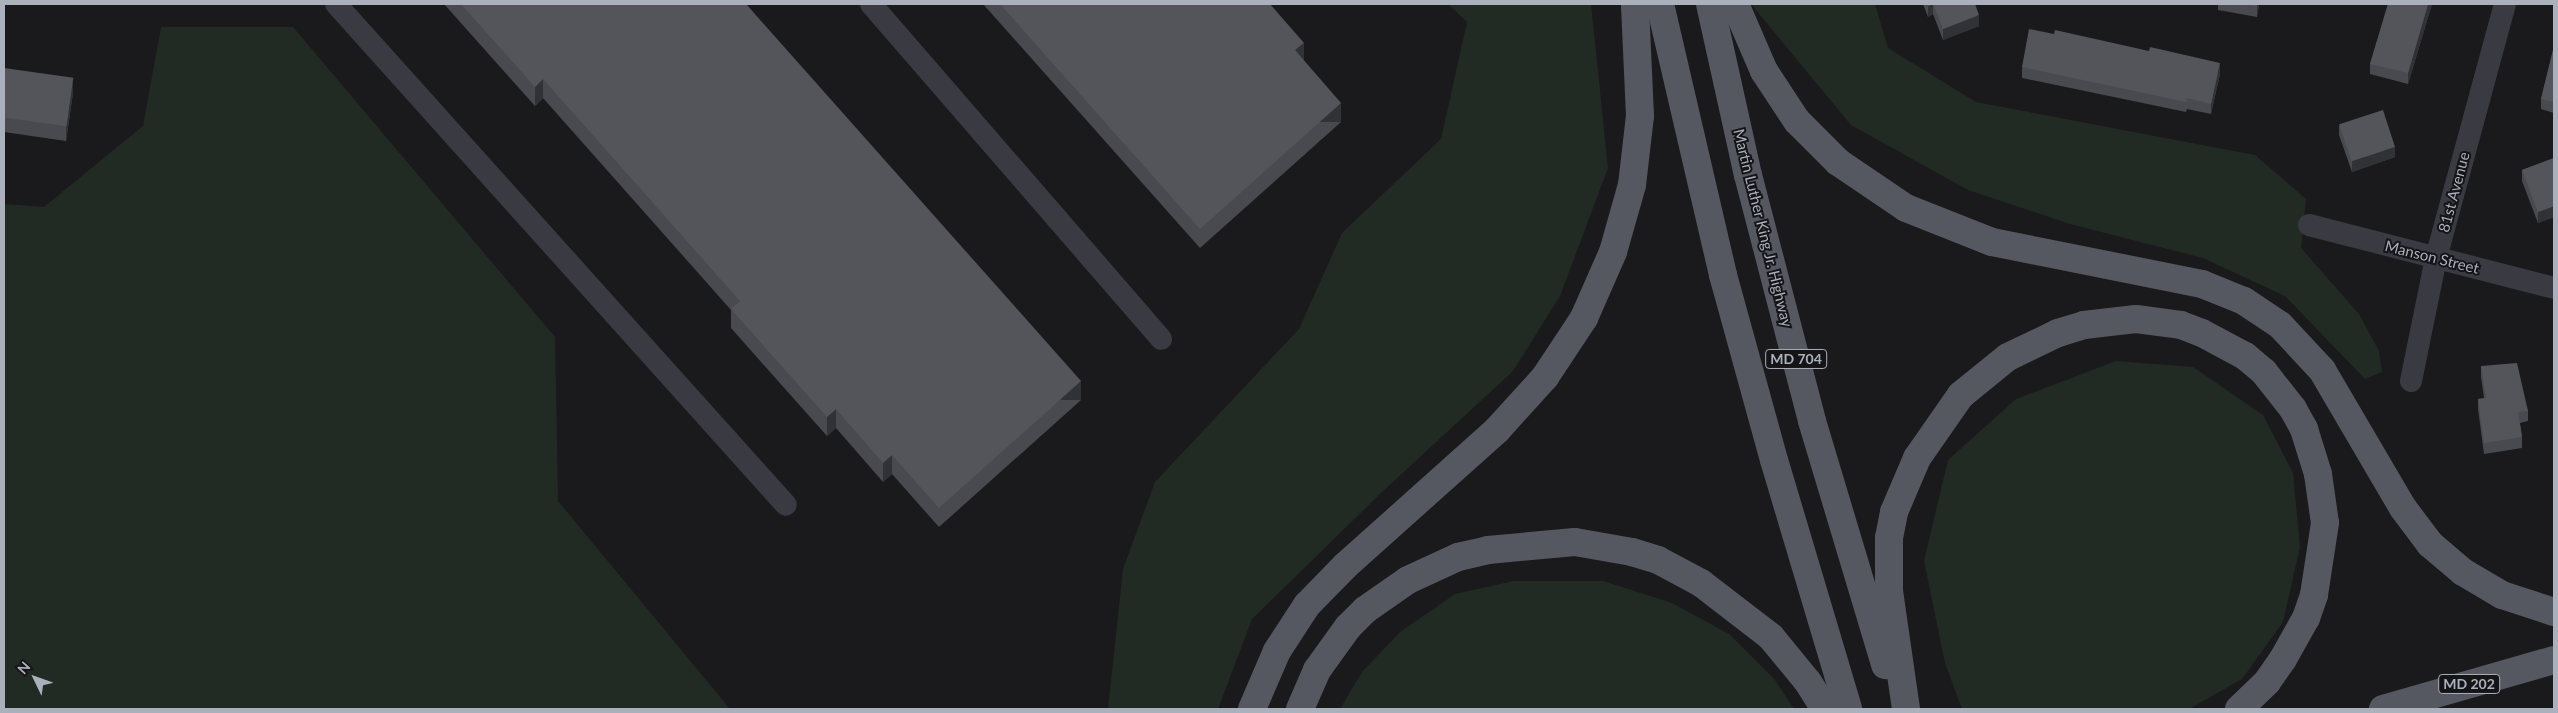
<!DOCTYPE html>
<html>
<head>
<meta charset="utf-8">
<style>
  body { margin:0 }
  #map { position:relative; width:2558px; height:713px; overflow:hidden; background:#1a1a1c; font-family:Lato,sans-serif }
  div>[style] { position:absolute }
  .green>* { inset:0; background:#212b23 }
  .minor>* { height:22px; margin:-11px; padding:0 11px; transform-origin:11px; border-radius:11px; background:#3a3b42 }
  .primary>* { height:28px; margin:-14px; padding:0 14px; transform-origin:14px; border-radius:14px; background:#565861 }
  .wall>* { inset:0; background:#484a4f }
  .shaded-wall>* { inset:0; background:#313236; transform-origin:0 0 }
  .building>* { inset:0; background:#53555b; transform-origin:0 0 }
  span { translate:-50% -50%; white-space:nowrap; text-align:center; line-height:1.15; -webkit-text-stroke:4px #151517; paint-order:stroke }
  .shield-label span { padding:1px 4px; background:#151517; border:1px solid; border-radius:4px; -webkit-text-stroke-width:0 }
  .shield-label { font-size:14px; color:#abb0bd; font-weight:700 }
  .street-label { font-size:15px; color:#abb0bd }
  .frame { position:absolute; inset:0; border:5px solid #abb0bd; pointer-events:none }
  .north { position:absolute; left:10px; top:653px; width:50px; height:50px; -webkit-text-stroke:4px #151517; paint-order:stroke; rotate:312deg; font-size:14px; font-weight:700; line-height:20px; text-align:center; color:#abb0bd }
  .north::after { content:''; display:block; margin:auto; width:18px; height:22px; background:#abb0bd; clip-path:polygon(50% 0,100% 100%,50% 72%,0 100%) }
</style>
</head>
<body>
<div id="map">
  <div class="green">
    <div style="clip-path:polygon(1448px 4px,1591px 4px,1608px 168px,1560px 296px,1513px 371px,1383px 491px,1252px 619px,1218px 709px,1108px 709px,1123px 569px,1155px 482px,1299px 329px,1342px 233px,1441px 139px,1467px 22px)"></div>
    <div style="clip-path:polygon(1751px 4px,1875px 4px,1888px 48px,1976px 102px,2255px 155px,2306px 199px,2301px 248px,2359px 314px,2379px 351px,2382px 372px,2365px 379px,2285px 296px,2203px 258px,2070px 224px,1968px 190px,1851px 125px)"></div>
    <div style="clip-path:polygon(161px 27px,293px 27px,555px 337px,558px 501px,730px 709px,4px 709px,4px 204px,44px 207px,143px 126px)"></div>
    <div style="clip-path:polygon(2116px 361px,2193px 367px,2263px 415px,2293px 473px,2300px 547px,2283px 622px,2242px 679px,2189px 709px,1962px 709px,1945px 663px,1924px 561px,1948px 460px,2016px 399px)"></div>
    <div style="clip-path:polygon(1514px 581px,1603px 581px,1672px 603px,1729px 634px,1775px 680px,1794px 709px,1340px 709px,1362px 672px,1400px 632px,1455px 594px)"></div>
  </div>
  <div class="minor">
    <div style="left:336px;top:4px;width:673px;rotate:48.07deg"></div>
    <div style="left:871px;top:4px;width:443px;rotate:49.1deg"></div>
    <div style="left:2309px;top:225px;width:253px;rotate:14.4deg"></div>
    <div style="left:2411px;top:381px;width:126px;rotate:-78.5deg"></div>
    <div style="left:2436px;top:258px;width:263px;rotate:-74.8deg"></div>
  </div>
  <div class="primary">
    <div style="left:1660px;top:4px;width:278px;rotate:76.9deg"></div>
    <div style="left:1723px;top:275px;width:192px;rotate:74.6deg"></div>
    <div style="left:1774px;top:460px;width:260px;rotate:73.4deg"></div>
    <div style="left:1710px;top:4px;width:175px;rotate:77.5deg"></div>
    <div style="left:1748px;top:175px;width:254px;rotate:75.4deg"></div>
    <div style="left:1812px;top:421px;width:255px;rotate:73.3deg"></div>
    <div style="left:1735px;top:4px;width:73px;rotate:66.6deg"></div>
    <div style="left:1764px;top:71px;width:60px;rotate:56.6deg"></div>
    <div style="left:1797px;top:121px;width:58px;rotate:45deg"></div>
    <div style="left:1838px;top:162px;width:82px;rotate:34.1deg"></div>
    <div style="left:1906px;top:208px;width:92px;rotate:21.6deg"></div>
    <div style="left:1992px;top:242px;width:214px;rotate:11.3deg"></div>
    <div style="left:2202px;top:284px;width:45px;rotate:22deg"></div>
    <div style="left:2244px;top:301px;width:43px;rotate:33.7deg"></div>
    <div style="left:2280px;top:325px;width:62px;rotate:47deg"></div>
    <div style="left:2322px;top:370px;width:160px;rotate:59.6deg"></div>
    <div style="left:2403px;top:508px;width:45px;rotate:53.1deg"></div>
    <div style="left:2430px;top:544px;width:43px;rotate:40.3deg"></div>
    <div style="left:2463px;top:572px;width:45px;rotate:30.5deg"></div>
    <div style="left:2502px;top:595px;width:55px;rotate:18.1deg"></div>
    <div style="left:1252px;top:709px;width:63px;rotate:-66.7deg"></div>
    <div style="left:1277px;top:651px;width:55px;rotate:-56.9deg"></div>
    <div style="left:1307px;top:605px;width:54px;rotate:-45.7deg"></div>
    <div style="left:1345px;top:566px;width:204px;rotate:-41.8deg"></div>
    <div style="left:1497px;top:430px;width:72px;rotate:-47.8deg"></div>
    <div style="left:1545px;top:377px;width:71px;rotate:-56.5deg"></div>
    <div style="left:1584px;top:318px;width:72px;rotate:-66.3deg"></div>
    <div style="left:1613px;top:252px;width:70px;rotate:-74.2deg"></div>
    <div style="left:1632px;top:185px;width:69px;rotate:-83.4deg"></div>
    <div style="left:1640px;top:116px;width:112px;rotate:-92.6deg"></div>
    <div style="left:1300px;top:709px;width:43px;rotate:-66.4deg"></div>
    <div style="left:1317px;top:670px;width:53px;rotate:-54.2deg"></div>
    <div style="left:1348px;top:627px;width:24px;rotate:-45deg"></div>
    <div style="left:1365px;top:610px;width:52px;rotate:-34.9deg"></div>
    <div style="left:1408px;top:580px;width:55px;rotate:-24.7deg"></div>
    <div style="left:1458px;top:557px;width:31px;rotate:-13deg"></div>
    <div style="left:1488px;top:550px;width:87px;rotate:-5.3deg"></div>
    <div style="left:1575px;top:542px;width:58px;rotate:10deg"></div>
    <div style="left:1632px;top:552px;width:27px;rotate:17deg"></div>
    <div style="left:1658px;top:560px;width:49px;rotate:28.1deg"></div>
    <div style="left:1701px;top:583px;width:88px;rotate:37.6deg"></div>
    <div style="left:1771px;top:637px;width:58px;rotate:50.6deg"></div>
    <div style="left:1808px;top:682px;width:32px;rotate:58deg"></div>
    <div style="left:1906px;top:709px;width:119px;rotate:-98.2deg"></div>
    <div style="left:1889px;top:591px;width:53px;rotate:-90deg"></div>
    <div style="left:1889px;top:538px;width:26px;rotate:-79deg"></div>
    <div style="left:1894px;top:512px;width:59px;rotate:-66.9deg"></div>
    <div style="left:1917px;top:458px;width:77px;rotate:-55.1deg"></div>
    <div style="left:1961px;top:395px;width:60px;rotate:-39deg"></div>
    <div style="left:2008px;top:357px;width:55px;rotate:-25.6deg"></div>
    <div style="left:2058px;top:333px;width:27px;rotate:-17deg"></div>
    <div style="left:2084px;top:325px;width:52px;rotate:-6.6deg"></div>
    <div style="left:2136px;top:319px;width:45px;rotate:7.6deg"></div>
    <div style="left:2181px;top:325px;width:22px;rotate:21deg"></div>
    <div style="left:2202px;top:333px;width:49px;rotate:28.1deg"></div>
    <div style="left:2245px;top:356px;width:25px;rotate:40deg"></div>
    <div style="left:2264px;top:372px;width:47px;rotate:51.9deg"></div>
    <div style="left:2293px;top:409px;width:23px;rotate:61deg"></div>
    <div style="left:2304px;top:429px;width:47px;rotate:72.7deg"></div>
    <div style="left:2318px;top:474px;width:49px;rotate:81.9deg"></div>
    <div style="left:2325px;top:523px;width:73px;rotate:98.7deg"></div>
    <div style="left:2314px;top:595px;width:24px;rotate:109deg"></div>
    <div style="left:2306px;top:618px;width:47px;rotate:119.3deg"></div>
    <div style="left:2283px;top:659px;width:28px;rotate:125deg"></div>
    <div style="left:2267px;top:682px;width:39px;rotate:136deg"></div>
    <div style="left:2383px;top:709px;width:178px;rotate:-16deg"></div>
  </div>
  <div class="wall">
    <div style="clip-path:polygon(444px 4px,746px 4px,1081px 400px,939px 527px,892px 474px,883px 482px,836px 428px,827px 436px,731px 328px,731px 310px,543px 98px,535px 106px)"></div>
    <div style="clip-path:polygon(983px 4px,1270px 4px,1341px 122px,1200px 248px)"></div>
    <div style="clip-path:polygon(1923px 4px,1975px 4px,1979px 26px,1943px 40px,1933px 14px,1928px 17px)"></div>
    <div style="clip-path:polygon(2218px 4px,2259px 4px,2257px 17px,2218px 10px)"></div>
    <div style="clip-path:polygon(2388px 4px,2432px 4px,2408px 84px,2370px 74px,2370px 64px)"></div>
    <div style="clip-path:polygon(2554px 46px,2554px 113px,2541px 109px,2541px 99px)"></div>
    <div style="clip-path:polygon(2022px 67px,2220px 74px,2211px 114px,2187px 109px,2186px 112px,2022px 78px)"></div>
    <div style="clip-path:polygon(4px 68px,73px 93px,66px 141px,4px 132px)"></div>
    <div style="clip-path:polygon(2339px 125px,2395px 157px,2352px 172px,2339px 135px)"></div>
    <div style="clip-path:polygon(2554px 158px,2554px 217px,2538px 223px,2522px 181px,2522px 170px)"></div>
    <div style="clip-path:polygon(2481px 366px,2528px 411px,2528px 421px,2520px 423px,2522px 437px,2522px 448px,2484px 454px,2478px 409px,2478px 399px,2484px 398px,2481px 377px)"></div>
  </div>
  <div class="shaded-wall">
    <div style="clip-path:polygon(1933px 4px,1933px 14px,1928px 17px,1928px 6px)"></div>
    <div style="clip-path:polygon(2257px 4px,2259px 4px,2257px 17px)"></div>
    <div style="clip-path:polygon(2428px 4px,2432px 4px,2408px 84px,2408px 73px)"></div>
    <div style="clip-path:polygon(1979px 15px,1979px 26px,1943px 40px,1943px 29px)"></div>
    <div style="clip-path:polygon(1304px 43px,1304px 62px,1295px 50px)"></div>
    <div style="clip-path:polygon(2220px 63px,2220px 74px,2211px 114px,2211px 104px)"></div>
    <div style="clip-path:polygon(73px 78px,73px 93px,66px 141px,66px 126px)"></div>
    <div style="clip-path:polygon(543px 79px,543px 98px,535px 106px,535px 87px)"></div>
    <div style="left:1341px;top:103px;width:19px;height:189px;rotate:90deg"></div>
    <div style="clip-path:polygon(2395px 147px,2395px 157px,2352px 172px,2352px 161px)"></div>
    <div style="clip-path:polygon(2554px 206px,2554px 217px,2538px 223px,2538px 212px)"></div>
    <div style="left:1081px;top:381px;width:19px;height:191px;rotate:90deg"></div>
    <div style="clip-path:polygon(836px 409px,836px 428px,827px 436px,827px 417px)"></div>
    <div style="clip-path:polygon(892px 455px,892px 474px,883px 482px,883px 463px)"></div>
  </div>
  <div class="building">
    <div style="clip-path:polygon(461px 4px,746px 4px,1081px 381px,939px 508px,892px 455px,883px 463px,836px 409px,827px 417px,731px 309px,740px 301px,543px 79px,535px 87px)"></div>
    <div style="clip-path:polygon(1000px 4px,1270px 4px,1304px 43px,1295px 50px,1341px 103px,1200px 229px)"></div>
    <div style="clip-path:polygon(1927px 4px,1975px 4px,1979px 15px,1943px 29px,1933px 4px,1928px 6px)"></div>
    <div style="clip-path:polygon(2241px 4px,2257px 4px,2257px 6px)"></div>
    <div style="clip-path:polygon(2388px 4px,2428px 4px,2408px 73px,2370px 64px)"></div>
    <div style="clip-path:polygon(2029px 29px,2054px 34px,2055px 30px,2149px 51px,2150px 47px,2220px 63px,2211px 104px,2187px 98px,2186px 102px,2022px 67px)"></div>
    <div style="clip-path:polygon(2554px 46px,2554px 102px,2541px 99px)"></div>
    <div style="left:4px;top:68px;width:70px;height:49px;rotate:8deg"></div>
    <div style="left:2383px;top:110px;width:39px;height:46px;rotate:72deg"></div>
    <div style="clip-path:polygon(2554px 158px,2554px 206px,2538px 212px,2522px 170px)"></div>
    <div style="clip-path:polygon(2517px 363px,2528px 411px,2518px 412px,2522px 437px,2484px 443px,2478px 399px,2486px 398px,2481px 366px)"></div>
  </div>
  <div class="shield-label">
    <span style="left:1796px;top:359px">MD 704</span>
    <span style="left:2469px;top:684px">MD 202</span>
  </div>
  <div class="street-label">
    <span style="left:2454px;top:192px;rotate:-75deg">81st Avenue</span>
    <span style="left:1763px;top:228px;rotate:76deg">Martin Luther King Jr. Highway</span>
    <span style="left:2432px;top:257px;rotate:14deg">Manson Street</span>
  </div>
  <div class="frame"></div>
  <div class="north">N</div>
</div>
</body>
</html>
